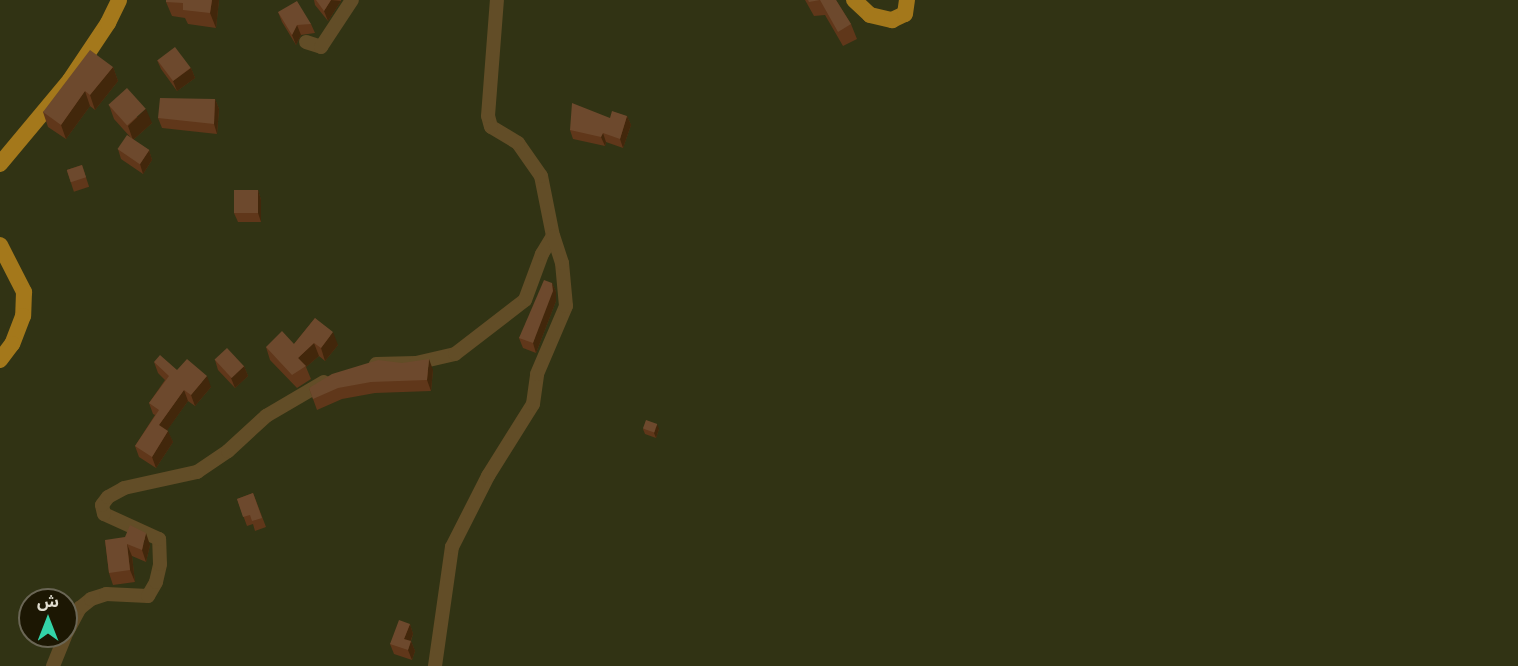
<!DOCTYPE html>
<html>
<head>
<meta charset="utf-8">
<style>
  body { margin:0 }
  #map { position:relative; width:1518px; height:666px; overflow:hidden; background:#25200a; font-family:"Nunito Sans","Noto Sans Arabic",sans-serif }
  div>[style] { position:absolute }
  .green>* { inset:0; background:#313314 }
  .minor>* { height:14px; margin:-7px; padding:0 7px; transform-origin:7px; border-radius:7px; background:#624d27 }
  .major>* { height:16px; margin:-8px; padding:0 8px; transform-origin:8px; border-radius:8px; background:#a4781b }
  .wall>* { inset:0; background:#60371a; transform-origin:0 0 }
  .shaded-wall>* { inset:0; background:#42270b }
  .building>* { inset:0; background:#6d492d; transform-origin:0 0 }
  span { translate:-50% -50%; white-space:nowrap; text-align:center; line-height:1.15; -webkit-text-stroke:4.5px #1c1703; paint-order:stroke }
  .north { position:absolute; left:18px; top:588px; width:60px; height:60px; box-sizing:border-box; background:#1c1703; border:2px solid #6a6655; border-radius:50%; rotate:0deg; font-size:16px; font-weight:700; line-height:24px; text-align:center; color:#e0ddd0 }
  .north::after { content:''; display:block; margin:auto; width:21px; height:27px; background:#33d4a8; clip-path:polygon(50% 0,100% 100%,50% 72%,0 100%) }
</style>
</head>
<body>
<div id="map">
  <div class="green">
    <div style="clip-path:polygon(evenodd,0 0,1518px 0,1518px 666px,0 666px,0 0,30px 600px,66px 600px,66px 636px,30px 636px,30px 600px)"></div>
  </div>
  <div class="minor">
    <div style="left:306px;top:42px;width:16px;rotate:18deg"></div>
    <div style="left:321px;top:47px;width:56px;rotate:-56.6deg"></div>
    <div style="left:376px;top:364px;width:40px;rotate:-1.4deg"></div>
    <div style="left:416px;top:363px;width:40px;rotate:-13deg"></div>
    <div style="left:455px;top:354px;width:88px;rotate:-37.6deg"></div>
    <div style="left:525px;top:300px;width:49px;rotate:-69.7deg"></div>
    <div style="left:542px;top:254px;width:21px;rotate:-59deg"></div>
    <div style="left:553px;top:236px;width:61px;rotate:-101.3deg"></div>
    <div style="left:541px;top:176px;width:40px;rotate:-124.9deg"></div>
    <div style="left:518px;top:143px;width:31px;rotate:-149deg"></div>
    <div style="left:491px;top:127px;width:11px;rotate:-105deg"></div>
    <div style="left:488px;top:116px;width:116px;rotate:-85.6deg"></div>
    <div style="left:66px;top:634px;width:30px;rotate:-62deg"></div>
    <div style="left:80px;top:608px;width:14px;rotate:-39deg"></div>
    <div style="left:91px;top:599px;width:16px;rotate:-18deg"></div>
    <div style="left:106px;top:594px;width:42px;rotate:2.7deg"></div>
    <div style="left:148px;top:596px;width:16px;rotate:-60deg"></div>
    <div style="left:156px;top:582px;width:18px;rotate:-77deg"></div>
    <div style="left:160px;top:564px;width:25px;rotate:-92deg"></div>
    <div style="left:159px;top:539px;width:60px;rotate:-155.6deg"></div>
    <div style="left:104px;top:514px;width:9px;rotate:-103deg"></div>
    <div style="left:102px;top:505px;width:10px;rotate:-53deg"></div>
    <div style="left:108px;top:497px;width:18px;rotate:-29deg"></div>
    <div style="left:124px;top:488px;width:75px;rotate:-12.4deg"></div>
    <div style="left:197px;top:472px;width:37px;rotate:-34deg"></div>
    <div style="left:228px;top:451px;width:52px;rotate:-42.6deg"></div>
    <div style="left:266px;top:416px;width:67px;rotate:-30.4deg"></div>
    <div style="left:53px;top:666px;width:32px;rotate:-68deg"></div>
    <div style="left:435px;top:666px;width:120px;rotate:-81.9deg"></div>
    <div style="left:452px;top:547px;width:80px;rotate:-63.1deg"></div>
    <div style="left:488px;top:476px;width:85px;rotate:-58deg"></div>
    <div style="left:533px;top:404px;width:30px;rotate:-82deg"></div>
    <div style="left:537px;top:374px;width:74px;rotate:-66.9deg"></div>
    <div style="left:566px;top:306px;width:43px;rotate:-95.3deg"></div>
    <div style="left:562px;top:263px;width:28px;rotate:-108deg"></div>
  </div>
  <div class="major">
    <div style="left:854px;top:0;width:22px;rotate:43deg"></div>
    <div style="left:870px;top:15px;width:23px;rotate:13deg"></div>
    <div style="left:892px;top:20px;width:14px;rotate:-25deg"></div>
    <div style="left:905px;top:14px;width:14px;rotate:-82deg"></div>
    <div style="left:0;top:164px;width:109px;rotate:-50.2deg"></div>
    <div style="left:70px;top:80px;width:69px;rotate:-56.3deg"></div>
    <div style="left:108px;top:23px;width:25px;rotate:-64deg"></div>
    <div style="left:0;top:245px;width:53px;rotate:62.9deg"></div>
    <div style="left:24px;top:292px;width:24px;rotate:92deg"></div>
    <div style="left:23px;top:316px;width:30px;rotate:111deg"></div>
    <div style="left:12px;top:344px;width:20px;rotate:127deg"></div>
  </div>
  <div class="wall">
    <div style="clip-path:polygon(219px 0,216px 28px,188px 24px,185px 18px,172px 16px,166px 2px)"></div>
    <div style="clip-path:polygon(314px 0,341px 0,341px 1px,328px 21px,315px 5px)"></div>
    <div style="clip-path:polygon(805px 0,836px 0,851px 24px,857px 39px,843px 46px,825px 15px,814px 16px)"></div>
    <div style="clip-path:polygon(278px 12px,311px 24px,315px 33px,301px 35px,296px 45px,282px 22px)"></div>
    <div style="clip-path:polygon(157px 60px,191px 68px,195px 78px,177px 91px,161px 69px)"></div>
    <div style="clip-path:polygon(113px 67px,118px 81px,95px 110px,90px 106px,66px 139px,48px 127px,43px 112px)"></div>
    <div style="clip-path:polygon(215px 99px,219px 109px,217px 134px,162px 128px,158px 118px)"></div>
    <div style="clip-path:polygon(109px 105px,152px 123px,133px 140px,149px 150px,152px 160px,143px 174px,121px 159px,118px 149px,132px 139px,114px 119px)"></div>
    <div style="clip-path:polygon(627px 116px,631px 125px,623px 148px,606px 142px,605px 146px,573px 139px,570px 130px,610px 118px)"></div>
    <div style="left:82px;top:165px;width:23px;height:16px;rotate:72deg"></div>
    <div style="clip-path:polygon(258px 190px,261px 200px,261px 222px,238px 222px,234px 213px)"></div>
    <div style="clip-path:polygon(552px 283px,556px 292px,556px 301px,536px 353px,523px 348px,519px 338px)"></div>
    <div style="clip-path:polygon(315px 318px,338px 345px,325px 361px,319px 356px,306px 367px,311px 379px,297px 388px,270px 360px,266px 347px,294px 344px)"></div>
    <div style="clip-path:polygon(215px 360px,244px 366px,248px 376px,235px 388px,218px 370px)"></div>
    <div style="clip-path:polygon(154px 362px,177px 370px,211px 387px,195px 406px,188px 401px,167px 430px,173px 442px,156px 468px,139px 457px,135px 446px,155px 415px,153px 414px,149px 403px,165px 380px,158px 373px)"></div>
    <div style="clip-path:polygon(433px 370px,431px 391px,375px 393px,342px 399px,317px 410px,309px 388px)"></div>
    <div style="clip-path:polygon(643px 429px,659px 429px,656px 438px,645px 434px)"></div>
    <div style="clip-path:polygon(253px 493px,266px 527px,255px 531px,253px 524px,247px 526px,237px 499px)"></div>
    <div style="clip-path:polygon(105px 540px,150px 545px,146px 562px,132px 556px,135px 582px,113px 585px,109px 573px)"></div>
    <div style="clip-path:polygon(410px 624px,413px 634px,411px 641px,415px 651px,412px 660px,394px 654px,390px 644px)"></div>
  </div>
  <div class="shaded-wall">
    <div style="clip-path:polygon(212px 0,219px 0,216px 28px,210px 13px)"></div>
    <div style="clip-path:polygon(331px 0,341px 1px,328px 21px,324px 11px)"></div>
    <div style="clip-path:polygon(297px 25px,301px 35px,296px 45px,292px 35px)"></div>
    <div style="clip-path:polygon(113px 67px,118px 81px,95px 110px,90px 95px)"></div>
    <div style="clip-path:polygon(191px 68px,195px 78px,177px 91px,173px 81px)"></div>
    <div style="clip-path:polygon(85px 91px,90px 106px,66px 139px,61px 125px)"></div>
    <div style="clip-path:polygon(215px 99px,219px 109px,217px 134px,214px 124px)"></div>
    <div style="clip-path:polygon(146px 109px,152px 123px,133px 140px,128px 126px)"></div>
    <div style="clip-path:polygon(627px 116px,631px 125px,623px 148px,620px 139px)"></div>
    <div style="clip-path:polygon(603px 133px,606px 142px,605px 146px,601px 137px)"></div>
    <div style="clip-path:polygon(149px 150px,152px 160px,143px 174px,140px 164px)"></div>
    <div style="clip-path:polygon(258px 190px,261px 200px,261px 222px,258px 213px)"></div>
    <div style="clip-path:polygon(552px 283px,556px 292px,556px 301px,536px 353px,533px 343px)"></div>
    <div style="clip-path:polygon(333px 332px,338px 345px,325px 361px,321px 348px)"></div>
    <div style="clip-path:polygon(314px 343px,319px 356px,306px 367px,298px 358px)"></div>
    <div style="clip-path:polygon(429px 359px,433px 370px,431px 391px,427px 380px)"></div>
    <div style="clip-path:polygon(244px 366px,248px 376px,235px 388px,231px 378px)"></div>
    <div style="clip-path:polygon(207px 376px,211px 387px,195px 406px,191px 395px)"></div>
    <div style="clip-path:polygon(184px 390px,188px 401px,163px 436px,159px 425px)"></div>
    <div style="clip-path:polygon(657px 424px,659px 429px,656px 438px,654px 433px)"></div>
    <div style="clip-path:polygon(168px 431px,173px 442px,156px 468px,152px 457px)"></div>
    <div style="clip-path:polygon(146px 533px,150px 545px,146px 562px,142px 550px)"></div>
    <div style="clip-path:polygon(127px 544px,132px 556px,135px 582px,130px 570px)"></div>
    <div style="clip-path:polygon(410px 624px,413px 634px,408px 648px,404px 639px)"></div>
    <div style="clip-path:polygon(411px 641px,415px 651px,412px 660px,408px 650px)"></div>
  </div>
  <div class="building">
    <div style="clip-path:polygon(166px 0,212px 0,210px 13px,183px 10px,183px 3px,166px 2px)"></div>
    <div style="clip-path:polygon(316px 0,331px 0,324px 11px)"></div>
    <div style="clip-path:polygon(808px 0,836px 0,851px 24px,838px 32px,820px 0,809px 2px)"></div>
    <div style="clip-path:polygon(297px 1px,311px 24px,297px 25px,292px 35px,278px 12px)"></div>
    <div style="left:175px;top:47px;width:26px;height:22px;rotate:53deg"></div>
    <div style="clip-path:polygon(90px 50px,113px 67px,90px 95px,85px 91px,61px 125px,43px 112px)"></div>
    <div style="left:127px;top:88px;width:28px;height:25px;rotate:48deg"></div>
    <div style="clip-path:polygon(160px 98px,215px 99px,214px 124px,158px 118px)"></div>
    <div style="clip-path:polygon(572px 103px,610px 118px,612px 111px,627px 116px,620px 139px,603px 133px,601px 137px,570px 130px)"></div>
    <div style="left:127px;top:135px;width:27px;height:17px;rotate:34deg"></div>
    <div style="left:82px;top:165px;width:13px;height:16px;rotate:72deg"></div>
    <div style="left:234px;top:190px;width:24px;height:23px"></div>
    <div style="clip-path:polygon(544px 280px,552px 283px,553px 291px,533px 343px,519px 338px)"></div>
    <div style="clip-path:polygon(315px 318px,333px 332px,321px 348px,314px 343px,298px 358px,306px 366px,292px 375px,266px 347px,282px 331px,294px 344px)"></div>
    <div style="left:227px;top:348px;width:25px;height:17px;rotate:47deg"></div>
    <div style="clip-path:polygon(160px 355px,177px 370px,187px 359px,207px 376px,191px 395px,184px 390px,159px 425px,168px 431px,152px 457px,135px 446px,159px 410px,149px 403px,169px 376px,154px 362px)"></div>
    <div style="clip-path:polygon(429px 359px,427px 380px,371px 382px,338px 388px,313px 399px,309px 388px,332px 374px,378px 360px,402px 363px)"></div>
    <div style="left:646px;top:420px;width:12px;height:9px;rotate:20deg"></div>
    <div style="clip-path:polygon(253px 493px,262px 518px,252px 521px,250px 515px,243px 517px,237px 499px)"></div>
    <div style="clip-path:polygon(130px 525px,146px 533px,142px 550px,127px 544px,130px 570px,109px 573px,105px 540px,125px 537px)"></div>
    <div style="clip-path:polygon(399px 620px,410px 624px,404px 639px,411px 641px,408px 650px,390px 644px)"></div>
  </div>
  <div class="north">ش</div>
</div>
</body>
</html>
